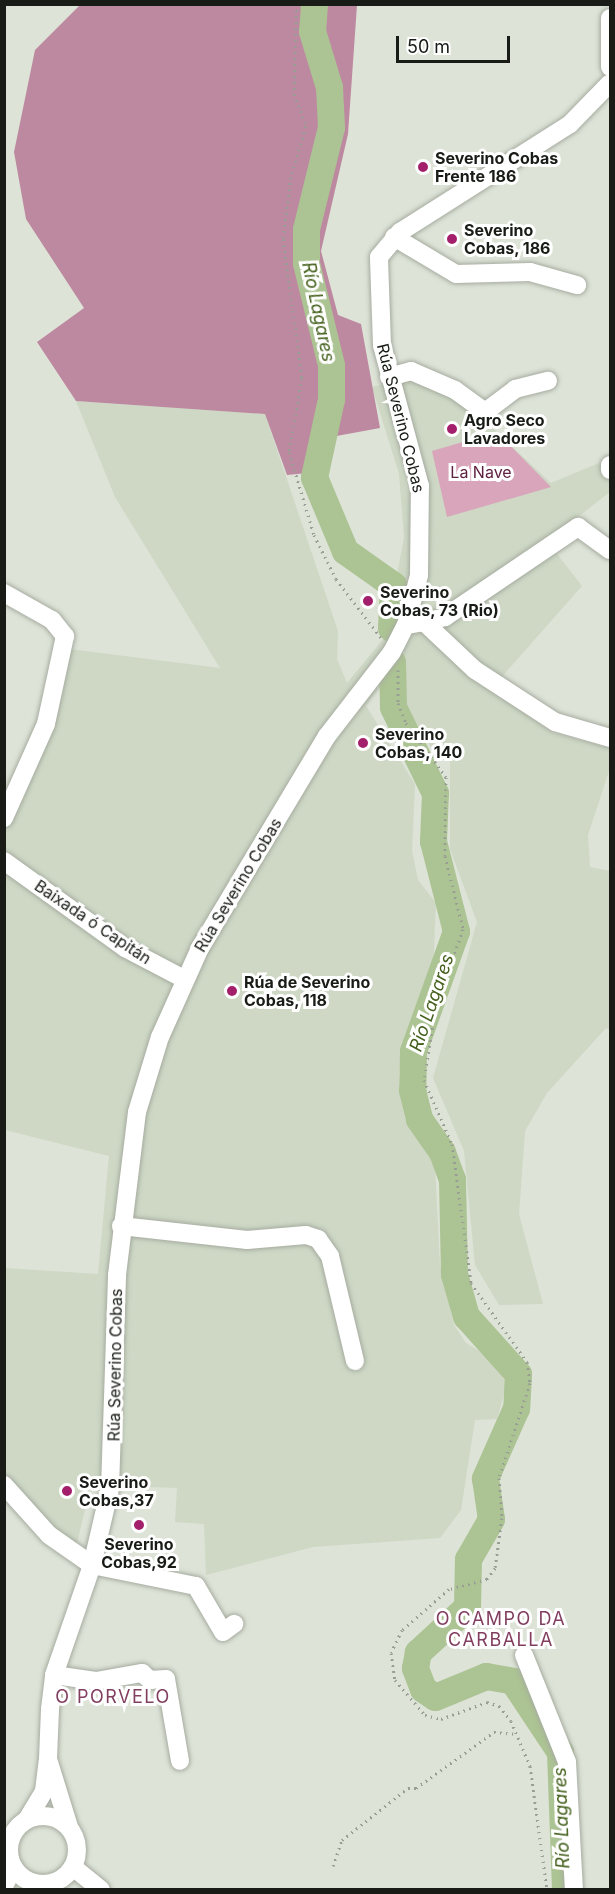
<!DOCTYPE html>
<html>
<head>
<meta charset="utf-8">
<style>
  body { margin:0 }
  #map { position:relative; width:615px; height:1894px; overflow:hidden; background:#dde3d7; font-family:Inter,sans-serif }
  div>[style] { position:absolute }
  .built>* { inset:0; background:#ced8c5 }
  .green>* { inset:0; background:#d9a5bb }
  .forest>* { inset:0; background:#bd89a0 }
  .river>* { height:27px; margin:-13.5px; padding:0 13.5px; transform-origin:13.5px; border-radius:13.5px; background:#acc393 }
  .path>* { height:3px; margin-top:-1.5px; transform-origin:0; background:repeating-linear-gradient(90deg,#999e94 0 1.5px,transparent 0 6px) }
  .roads { filter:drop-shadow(0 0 2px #a6aca0) drop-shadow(0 0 2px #a6aca0) }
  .minor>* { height:18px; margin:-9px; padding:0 9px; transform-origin:9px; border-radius:9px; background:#fff }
  .minor>.ring { margin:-9px; padding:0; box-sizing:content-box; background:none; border:18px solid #fff; border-radius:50% }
  .dots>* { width:16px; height:16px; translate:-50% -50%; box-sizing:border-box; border:3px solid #fff; border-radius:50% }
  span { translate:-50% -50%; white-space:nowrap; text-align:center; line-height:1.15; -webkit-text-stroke:6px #fff; paint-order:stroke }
  .poi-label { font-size:16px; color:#181b16; font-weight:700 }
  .left { translate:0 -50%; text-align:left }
  .street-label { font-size:16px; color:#181b16 }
  .park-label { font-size:16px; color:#602041 }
  .water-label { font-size:18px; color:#44601c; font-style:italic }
  .neighbourhood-label { font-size:18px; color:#813e5f; letter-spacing:1.5px }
  .frame { position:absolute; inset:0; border:6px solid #181b16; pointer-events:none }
  .scale { position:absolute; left:396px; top:36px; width:114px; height:27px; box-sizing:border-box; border:3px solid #181b16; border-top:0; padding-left:8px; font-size:18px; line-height:21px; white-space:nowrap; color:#181b16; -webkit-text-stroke:4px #fff; paint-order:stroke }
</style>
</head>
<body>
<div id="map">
  <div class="built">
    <div style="clip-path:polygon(411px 376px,457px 395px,551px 483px,606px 460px,610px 469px,610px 492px,547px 541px,582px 586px,491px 689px,553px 733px,610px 748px,610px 768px,588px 835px,590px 867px,610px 871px,610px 1030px,606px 1028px,547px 1093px,525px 1131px,519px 1214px,543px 1304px,499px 1305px,475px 1265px,464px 1151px,433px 1078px,477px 922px,450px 849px,450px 757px,431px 747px,400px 701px,401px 660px,366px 706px,415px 784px,412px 851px,418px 880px,436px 903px,433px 973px,411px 1023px,399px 1073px,404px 1112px,435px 1165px,440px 1265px,454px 1325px,466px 1343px,501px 1364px,506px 1387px,497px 1419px,475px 1420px,461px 1510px,440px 1538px,313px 1547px,206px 1575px,204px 1524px,175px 1522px,177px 1488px,91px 1485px,76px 1547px,48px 1528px,5px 1481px,5px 1268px,98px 1274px,109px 1156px,5px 1130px,4px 825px,69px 649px,220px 668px,115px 497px,76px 401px,265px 414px,338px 631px,337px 659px,347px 683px,385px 637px,398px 611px,395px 586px,404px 537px,399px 474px,372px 387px)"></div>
  </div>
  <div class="green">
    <div style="clip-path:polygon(497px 432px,551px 487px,447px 517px,432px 451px)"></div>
  </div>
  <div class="forest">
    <div style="clip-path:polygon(80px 5px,357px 5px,348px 134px,321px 251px,338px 315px,361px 324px,380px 428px,331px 437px,328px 471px,287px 475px,265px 414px,76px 401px,37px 342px,84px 308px,26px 219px,14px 152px,35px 50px)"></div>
  </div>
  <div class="river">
    <div style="left:314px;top:4px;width:27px;rotate:94deg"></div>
    <div style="left:312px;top:31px;width:59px;rotate:73.1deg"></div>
    <div style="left:329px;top:87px;width:40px;rotate:87.1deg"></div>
    <div style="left:331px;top:127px;width:105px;rotate:103.8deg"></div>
    <div style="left:306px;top:229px;width:34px;rotate:90deg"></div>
    <div style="left:306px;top:263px;width:105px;rotate:76.2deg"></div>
    <div style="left:331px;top:365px;width:34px;rotate:90deg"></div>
    <div style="left:331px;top:399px;width:80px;rotate:102.3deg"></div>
    <div style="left:314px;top:477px;width:80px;rotate:67.3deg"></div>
    <div style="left:345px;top:551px;width:59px;rotate:35.3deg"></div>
    <div style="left:393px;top:585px;width:43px;rotate:92.7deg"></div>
    <div style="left:392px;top:662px;width:45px;rotate:88.7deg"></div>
    <div style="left:393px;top:707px;width:96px;rotate:64deg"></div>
    <div style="left:435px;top:793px;width:48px;rotate:92.4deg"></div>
    <div style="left:433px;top:841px;width:93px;rotate:75.7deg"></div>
    <div style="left:456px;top:931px;width:127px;rotate:109.7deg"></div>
    <div style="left:413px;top:1051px;width:39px;rotate:91deg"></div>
    <div style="left:412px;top:1090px;width:30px;rotate:76deg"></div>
    <div style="left:419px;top:1119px;width:40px;rotate:55.1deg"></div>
    <div style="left:442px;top:1152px;width:29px;rotate:70deg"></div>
    <div style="left:452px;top:1179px;width:95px;rotate:88.8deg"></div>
    <div style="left:454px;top:1274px;width:44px;rotate:74.1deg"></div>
    <div style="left:466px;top:1316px;width:78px;rotate:48.1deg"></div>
    <div style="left:518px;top:1374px;width:34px;rotate:93deg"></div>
    <div style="left:516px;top:1408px;width:77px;rotate:113.9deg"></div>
    <div style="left:485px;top:1478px;width:41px;rotate:81.7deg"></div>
    <div style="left:491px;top:1519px;width:46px;rotate:119.9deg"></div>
    <div style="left:468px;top:1559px;width:48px;rotate:91.2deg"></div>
    <div style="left:467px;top:1607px;width:67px;rotate:137.4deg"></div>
    <div style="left:418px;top:1652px;width:16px;rotate:101deg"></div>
    <div style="left:415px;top:1668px;width:22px;rotate:69deg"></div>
    <div style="left:423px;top:1689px;width:14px;rotate:34deg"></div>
    <div style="left:435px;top:1697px;width:55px;rotate:-22.4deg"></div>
    <div style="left:486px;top:1676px;width:27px;rotate:10deg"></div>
    <div style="left:513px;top:1681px;width:85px;rotate:56.5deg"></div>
    <div style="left:560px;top:1752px;width:138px;rotate:87.9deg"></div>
  </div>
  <div class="path">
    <div style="left:297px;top:4px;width:90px;rotate:91.9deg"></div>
    <div style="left:294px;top:94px;width:34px;rotate:69deg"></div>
    <div style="left:306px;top:126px;width:53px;rotate:106.4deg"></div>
    <div style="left:291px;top:177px;width:63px;rotate:97.4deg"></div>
    <div style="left:283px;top:239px;width:140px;rotate:82.2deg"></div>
    <div style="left:302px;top:378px;width:75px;rotate:100deg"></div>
    <div style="left:289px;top:452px;width:87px;rotate:73.2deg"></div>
    <div style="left:314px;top:535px;width:49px;rotate:63.4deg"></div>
    <div style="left:336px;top:579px;width:76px;rotate:52.5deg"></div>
    <div style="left:398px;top:670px;width:33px;rotate:90deg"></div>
    <div style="left:398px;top:703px;width:22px;rotate:68deg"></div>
    <div style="left:406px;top:723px;width:67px;rotate:53.5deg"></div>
    <div style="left:446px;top:777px;width:79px;rotate:90.7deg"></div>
    <div style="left:445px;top:856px;width:75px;rotate:76.1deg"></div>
    <div style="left:463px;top:929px;width:86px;rotate:109.1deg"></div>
    <div style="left:435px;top:1010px;width:71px;rotate:98.9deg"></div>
    <div style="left:424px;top:1080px;width:70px;rotate:66.4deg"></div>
    <div style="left:452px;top:1144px;width:140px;rotate:82.2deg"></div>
    <div style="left:471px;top:1283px;width:97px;rotate:54.7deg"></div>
    <div style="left:527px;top:1362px;width:21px;rotate:82deg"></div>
    <div style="left:530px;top:1383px;width:100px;rotate:108.1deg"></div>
    <div style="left:499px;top:1478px;width:40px;rotate:85.7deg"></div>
    <div style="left:502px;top:1518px;width:50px;rotate:98deg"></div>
    <div style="left:495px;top:1568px;width:14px;rotate:126deg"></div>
    <div style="left:487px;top:1579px;width:39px;rotate:165deg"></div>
    <div style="left:449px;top:1589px;width:62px;rotate:138.9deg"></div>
    <div style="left:402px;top:1630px;width:25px;rotate:116deg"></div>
    <div style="left:391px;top:1653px;width:27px;rotate:82deg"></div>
    <div style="left:395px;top:1680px;width:46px;rotate:49.4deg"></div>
    <div style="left:425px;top:1715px;width:16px;rotate:14deg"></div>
    <div style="left:441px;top:1719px;width:49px;rotate:-20.3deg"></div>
    <div style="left:487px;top:1702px;width:13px;rotate:18deg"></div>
    <div style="left:499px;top:1706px;width:19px;rotate:51deg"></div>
    <div style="left:511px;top:1721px;width:49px;rotate:67.1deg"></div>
    <div style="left:530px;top:1766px;width:125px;rotate:82.2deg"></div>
    <div style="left:333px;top:1866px;width:28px;rotate:-71deg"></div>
    <div style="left:342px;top:1840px;width:84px;rotate:-38.2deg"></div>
    <div style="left:408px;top:1788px;width:8px"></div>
    <div style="left:416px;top:1788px;width:96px;rotate:-35.7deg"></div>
    <div style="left:494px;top:1732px;width:22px;rotate:5deg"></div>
  </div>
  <div class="roads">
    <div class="minor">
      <div style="left:610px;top:18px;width:49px;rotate:90deg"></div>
      <div style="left:394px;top:237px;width:72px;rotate:30.8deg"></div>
      <div style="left:456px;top:274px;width:74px;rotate:-1.5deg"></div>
      <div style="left:530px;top:272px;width:49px;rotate:15.5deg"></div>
      <div style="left:389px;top:377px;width:23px;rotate:-15deg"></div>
      <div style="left:411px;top:371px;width:48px;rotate:23.4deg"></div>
      <div style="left:455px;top:390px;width:37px;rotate:36deg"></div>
      <div style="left:485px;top:412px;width:38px;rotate:-37deg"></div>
      <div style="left:515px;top:389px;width:34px;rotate:-14deg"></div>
      <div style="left:610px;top:465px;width:5px;rotate:90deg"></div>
      <div style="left:4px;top:593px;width:55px;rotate:29.4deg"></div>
      <div style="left:52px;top:620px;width:21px;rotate:51deg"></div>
      <div style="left:65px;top:636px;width:90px;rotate:102.2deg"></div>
      <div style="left:46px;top:724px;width:103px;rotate:114.1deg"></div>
      <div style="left:424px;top:622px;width:22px;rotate:-13deg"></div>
      <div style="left:445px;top:617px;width:161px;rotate:-34.1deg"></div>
      <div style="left:578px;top:527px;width:39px;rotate:36deg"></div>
      <div style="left:406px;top:625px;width:18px;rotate:-9deg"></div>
      <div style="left:424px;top:622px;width:70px;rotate:43.3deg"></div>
      <div style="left:475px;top:670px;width:95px;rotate:33deg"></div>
      <div style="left:555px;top:722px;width:57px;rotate:16.2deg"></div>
      <div style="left:4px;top:861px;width:149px;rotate:35.7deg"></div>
      <div style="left:125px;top:948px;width:67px;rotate:27.7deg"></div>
      <div style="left:121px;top:1226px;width:127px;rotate:6.3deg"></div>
      <div style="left:247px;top:1240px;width:59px;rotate:-4.8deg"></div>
      <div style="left:306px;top:1235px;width:13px;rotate:18deg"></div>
      <div style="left:318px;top:1239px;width:21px;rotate:55deg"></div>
      <div style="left:330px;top:1256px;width:108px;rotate:76.6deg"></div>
      <div style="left:4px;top:1485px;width:67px;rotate:48deg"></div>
      <div style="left:49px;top:1535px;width:52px;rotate:34.9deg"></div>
      <div style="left:92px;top:1565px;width:106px;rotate:11.4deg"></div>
      <div style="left:196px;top:1586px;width:53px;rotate:59.6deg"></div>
      <div style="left:223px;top:1632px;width:14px;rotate:-36deg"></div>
      <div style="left:524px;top:1655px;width:115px;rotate:68.1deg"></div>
      <div style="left:567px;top:1762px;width:128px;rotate:86.9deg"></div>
      <div style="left:54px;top:1675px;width:42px;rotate:8.1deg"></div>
      <div style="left:96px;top:1681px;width:47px;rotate:-9.9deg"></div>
      <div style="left:142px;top:1673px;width:11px;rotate:41deg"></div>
      <div style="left:150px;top:1680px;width:16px;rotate:-4deg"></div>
      <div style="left:166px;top:1679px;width:83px;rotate:80.3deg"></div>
      <div class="ring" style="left:9px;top:1816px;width:50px;height:50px"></div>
      <div style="left:28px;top:1818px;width:31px;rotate:-59deg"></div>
      <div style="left:44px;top:1791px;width:31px;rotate:-83deg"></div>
      <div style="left:69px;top:1827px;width:71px;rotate:-107.2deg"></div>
      <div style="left:48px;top:1759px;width:50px;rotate:-87.7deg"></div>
      <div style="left:50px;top:1709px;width:34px;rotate:-83deg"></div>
      <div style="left:54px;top:1675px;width:116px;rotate:-70.9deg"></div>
      <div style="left:92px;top:1565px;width:79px;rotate:-76.8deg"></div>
      <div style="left:110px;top:1488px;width:213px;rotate:-88.1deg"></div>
      <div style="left:117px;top:1275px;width:164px;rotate:-83deg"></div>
      <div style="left:137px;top:1112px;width:78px;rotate:-73deg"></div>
      <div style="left:160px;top:1037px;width:98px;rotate:-65.8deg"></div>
      <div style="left:200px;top:948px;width:247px;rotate:-59.1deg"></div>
      <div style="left:327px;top:736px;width:106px;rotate:-52.3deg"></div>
      <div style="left:392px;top:652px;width:30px;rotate:-63deg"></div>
      <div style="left:406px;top:625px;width:52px;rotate:-75.4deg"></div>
      <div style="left:419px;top:575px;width:89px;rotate:-89.4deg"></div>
      <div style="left:420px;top:486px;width:146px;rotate:-105.1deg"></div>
      <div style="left:382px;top:345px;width:88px;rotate:-92deg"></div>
      <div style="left:379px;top:257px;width:33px;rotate:-50deg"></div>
      <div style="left:400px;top:232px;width:201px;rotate:-32.4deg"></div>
      <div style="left:570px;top:124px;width:57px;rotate:-45.7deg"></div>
      <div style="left:73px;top:1867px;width:36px;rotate:39deg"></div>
      <div style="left:4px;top:1886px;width:19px;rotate:-62deg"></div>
    </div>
  </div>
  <div class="dots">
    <div style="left:423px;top:167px;background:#a41f6b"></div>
    <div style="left:452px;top:239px;background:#a41f6b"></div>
    <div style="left:452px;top:429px;background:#a41f6b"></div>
    <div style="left:368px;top:601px;background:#a41f6b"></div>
    <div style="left:363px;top:743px;background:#a41f6b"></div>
    <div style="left:232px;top:991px;background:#a41f6b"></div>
    <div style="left:67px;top:1491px;background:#a41f6b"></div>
    <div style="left:139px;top:1525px;background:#a41f6b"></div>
  </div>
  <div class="poi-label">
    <span class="left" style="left:435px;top:167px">Severino Cobas<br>Frente 186</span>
    <span class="left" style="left:464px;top:239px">Severino<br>Cobas, 186</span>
    <span class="left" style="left:464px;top:429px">Agro Seco<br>Lavadores</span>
    <span class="left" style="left:380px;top:601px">Severino<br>Cobas, 73 (Rio)</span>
    <span class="left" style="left:375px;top:743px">Severino<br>Cobas, 140</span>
    <span class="left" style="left:244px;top:991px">Rúa de Severino<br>Cobas, 118</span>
    <span class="left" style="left:79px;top:1491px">Severino<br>Cobas,37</span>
    <span style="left:139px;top:1553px">Severino<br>Cobas,92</span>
  </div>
  <div class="street-label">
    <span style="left:401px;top:418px;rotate:76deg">Rúa Severino Cobas</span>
    <span style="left:238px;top:885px;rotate:-59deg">Rúa Severino Cobas</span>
    <span style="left:93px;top:922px;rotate:34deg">Baixada ó Capitán</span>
    <span style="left:115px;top:1365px;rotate:-89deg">Rúa Severino Cobas</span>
  </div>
  <div class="park-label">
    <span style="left:481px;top:472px">La Nave</span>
  </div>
  <div class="water-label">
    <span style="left:318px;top:312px;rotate:78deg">Río Lagares</span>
    <span style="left:432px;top:1003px;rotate:-71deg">Río Lagares</span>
    <span style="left:562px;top:1818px;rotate:-92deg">Río Lagares</span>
  </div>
  <div class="neighbourhood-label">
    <span style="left:501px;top:1630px">O CAMPO DA<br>CARBALLA</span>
    <span style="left:113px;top:1697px">O PORVELO</span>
  </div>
  <div class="frame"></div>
  <div class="scale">50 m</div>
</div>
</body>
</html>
